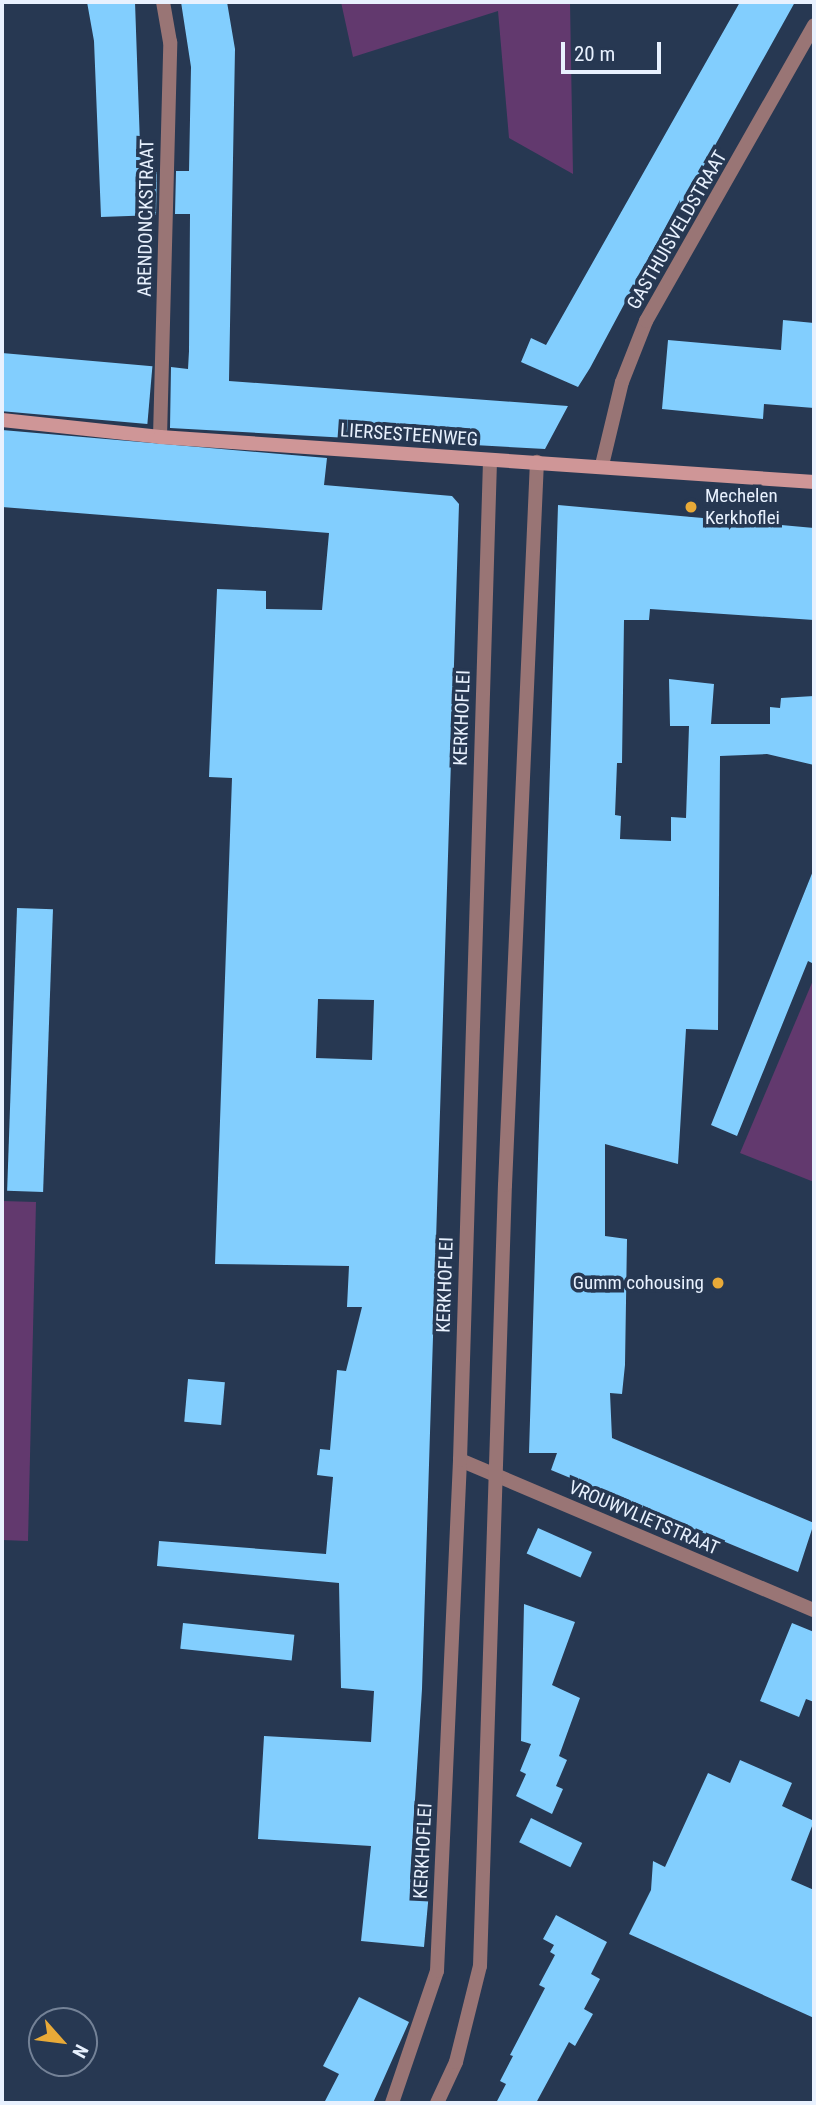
<!DOCTYPE html>
<html>
<head>
<meta charset="utf-8">
<style>
  body { margin:0 }
  #map { position:relative; width:816px; height:2105px; overflow:hidden; background:#273852; font-family:"Roboto Condensed",sans-serif }
  div>[style] { position:absolute }
  .green>* { inset:0; background:#62396e }
  .building>* { inset:0; background:#82cefe; transform-origin:0 0 }
  .street>* { height:14px; margin:-7px; padding:0 7px; transform-origin:7px; border-radius:7px; background:#997575 }
  .secondary>* { height:14px; margin:-7px; padding:0 7px; transform-origin:7px; border-radius:7px; background:#cf9697 }
  .dots>* { width:19px; height:19px; translate:-50% -50%; box-sizing:border-box; border:4px solid #273852; border-radius:50% }
  span { translate:-50% -50%; white-space:nowrap; text-align:center; line-height:1.15; -webkit-text-stroke:7px #273852; paint-order:stroke }
  .street-label { font-size:19px; color:#e8f1fe }
  .poi-label { font-size:19px; color:#e8f1fe }
  .left { translate:0 -50%; text-align:left }
  .right { translate:-100% -50%; text-align:right }
  .frame { position:absolute; inset:0; border:4px solid #e8f1fe; pointer-events:none }
  .north { position:absolute; left:28px; top:2007px; width:70px; height:70px; box-sizing:border-box; background:#273852; border:2px solid #748297; border-radius:50%; rotate:118deg; font-size:19px; font-weight:700; line-height:28px; text-align:center; color:#e8f1fe }
  .north::after { content:''; display:block; margin:auto; width:24px; height:32px; background:#e9aa38; clip-path:polygon(50% 0,100% 100%,50% 72%,0 100%) }
  .scale { position:absolute; left:561px; top:42px; width:100px; height:32px; box-sizing:border-box; border:4px solid #e8f1fe; border-top:0; padding-left:9px; font-size:21px; line-height:24px; white-space:nowrap; color:#e8f1fe; -webkit-text-stroke:5px #273852; paint-order:stroke }
</style>
</head>
<body>
<div id="map">
  <div class="green">
    <div style="clip-path:polygon(341px 2px,570px 2px,573px 174px,509px 138px,498px 11px,353px 57px)"></div>
    <div style="clip-path:polygon(814px 978px,814px 1182px,740px 1153px)"></div>
    <div style="clip-path:polygon(2px 1201px,36px 1202px,28px 1541px,2px 1540px)"></div>
  </div>
  <div class="building">
    <div style="clip-path:polygon(87px 2px,135px 2px,141px 173px,157px 172px,156px 215px,101px 217px,94px 41px)"></div>
    <div style="clip-path:polygon(181px 2px,227px 2px,235px 49px,229px 381px,568px 406px,545px 449px,170px 428px,171px 367px,188px 369px,189px 351px,190px 214px,175px 214px,176px 171px,189px 171px,191px 67px)"></div>
    <div style="clip-path:polygon(740px 2px,795px 2px,679px 210px,680px 200px,590px 368px,578px 387px,521px 362px,531px 338px,546px 345px)"></div>
    <div style="clip-path:polygon(783px 320px,814px 323px,814px 408px,764px 404px,763px 419px,662px 409px,668px 340px,781px 350px)"></div>
    <div style="left:2px;top:353px;width:151px;height:58px;rotate:5deg"></div>
    <div style="clip-path:polygon(evenodd,2px 430px,327px 458px,324px 485px,452px 496px,459px 504px,422px 1689px,410px 1879px,430px 1881px,424px 1947px,361px 1941px,371px 1846px,258px 1839px,264px 1736px,371px 1742px,374px 1691px,341px 1688px,339px 1583px,157px 1566px,159px 1541px,326px 1554px,333px 1477px,317px 1475px,320px 1449px,330px 1450px,337px 1370px,346px 1371px,362px 1307px,347px 1307px,349px 1266px,215px 1264px,232px 778px,209px 777px,217px 589px,266px 591px,266px 609px,322px 610px,329px 533px,2px 507px,2px 430px,318px 999px,374px 1000px,372px 1060px,316px 1058px,318px 999px)"></div>
    <div style="clip-path:polygon(558px 505px,814px 528px,814px 620px,650px 609px,649px 620px,624px 620px,622px 763px,617px 763px,615px 815px,621px 816px,620px 839px,671px 841px,671px 817px,686px 818px,689px 726px,670px 726px,669px 679px,714px 684px,711px 724px,770px 724px,770px 707px,780px 708px,781px 698px,814px 696px,814px 765px,767px 754px,720px 756px,718px 1030px,686px 1029px,678px 1164px,605px 1144px,605px 1236px,627px 1239px,625px 1365px,622px 1394px,610px 1393px,612px 1438px,814px 1523px,798px 1572px,551px 1470px,557px 1453px,529px 1453px)"></div>
    <div style="clip-path:polygon(813px 871px,814px 964px,808px 961px,737px 1136px,711px 1125px)"></div>
    <div style="left:17px;top:908px;width:36px;height:283px;rotate:2deg"></div>
    <div style="left:188px;top:1379px;width:37px;height:43px;rotate:5deg"></div>
    <div style="left:538px;top:1528px;width:59px;height:28px;rotate:24deg"></div>
    <div style="clip-path:polygon(524px 1604px,575px 1622px,552px 1685px,580px 1698px,559px 1756px,567px 1760px,556px 1786px,563px 1789px,552px 1814px,516px 1796px,526px 1774px,520px 1771px,531px 1744px,521px 1741px)"></div>
    <div style="left:183px;top:1623px;width:112px;height:26px;rotate:6deg"></div>
    <div style="clip-path:polygon(792px 1623px,814px 1632px,814px 1702px,806px 1699px,799px 1717px,760px 1701px)"></div>
    <div style="clip-path:polygon(740px 1760px,792px 1783px,782px 1806px,814px 1821px,791px 1880px,814px 1890px,814px 2018px,629px 1934px,651px 1890px,653px 1861px,665px 1867px,708px 1773px,730px 1783px)"></div>
    <div style="left:531px;top:1818px;width:57px;height:27px;rotate:26deg"></div>
    <div style="clip-path:polygon(556px 1915px,607px 1942px,591px 1974px,600px 1979px,584px 2009px,593px 2014px,575px 2046px,569px 2042px,536px 2103px,496px 2103px,506px 2084px,500px 2081px,513px 2056px,510px 2055px,545px 1988px,539px 1985px,555px 1955px,550px 1952px,554px 1945px,543px 1939px)"></div>
    <div style="clip-path:polygon(359px 1997px,409px 2022px,373px 2103px,324px 2103px,339px 2074px,323px 2066px)"></div>
  </div>
  <div class="street">
    <div style="left:160px;top:437px;width:395px;rotate:-88.5deg"></div>
    <div style="left:170px;top:42px;width:41px;rotate:-99.9deg"></div>
    <div style="left:602px;top:465px;width:85px;rotate:-76.5deg"></div>
    <div style="left:622px;top:382px;width:66px;rotate:-68.5deg"></div>
    <div style="left:646px;top:321px;width:340px;rotate:-60.4deg"></div>
    <div style="left:460px;top:1460px;width:384px;rotate:23deg"></div>
    <div style="left:392px;top:2103px;width:139px;rotate:-71.2deg"></div>
    <div style="left:437px;top:1971px;width:512px;rotate:-87.42deg"></div>
    <div style="left:460px;top:1460px;width:1000px;rotate:-88.28deg"></div>
    <div style="left:437px;top:2103px;width:45px;rotate:-65.1deg"></div>
    <div style="left:456px;top:2062px;width:99px;rotate:-76deg"></div>
    <div style="left:480px;top:1966px;width:781px;rotate:-88.17deg"></div>
    <div style="left:505px;top:1185px;width:724px;rotate:-87.47deg"></div>
  </div>
  <div class="secondary">
    <div style="left:2px;top:420px;width:159px;rotate:6.1deg"></div>
    <div style="left:160px;top:437px;width:656px;rotate:3.94deg"></div>
  </div>
  <div class="dots">
    <div style="left:691px;top:507px;background:#e9aa38"></div>
    <div style="left:718px;top:1283px;background:#e9aa38"></div>
  </div>
  <div class="street-label">
    <span style="left:146px;top:218px;rotate:-89deg">ARENDONCKSTRAAT</span>
    <span style="left:677px;top:230px;rotate:-60deg">GASTHUISVELDSTRAAT</span>
    <span style="left:409px;top:435px;rotate:4deg">LIERSESTEENWEG</span>
    <span style="left:462px;top:718px;rotate:-88deg">KERKHOFLEI</span>
    <span style="left:445px;top:1285px;rotate:-88deg">KERKHOFLEI</span>
    <span style="left:644px;top:1518px;rotate:23deg">VROUWVLIETSTRAAT</span>
    <span style="left:423px;top:1851px;rotate:-87deg">KERKHOFLEI</span>
  </div>
  <div class="poi-label">
    <span class="left" style="left:705px;top:507px">Mechelen<br>Kerkhoflei</span>
    <span class="right" style="left:704px;top:1283px">Gumm cohousing</span>
  </div>
  <div class="frame"></div>
  <div class="north">N</div>
  <div class="scale">20 m</div>
</div>
</body>
</html>
